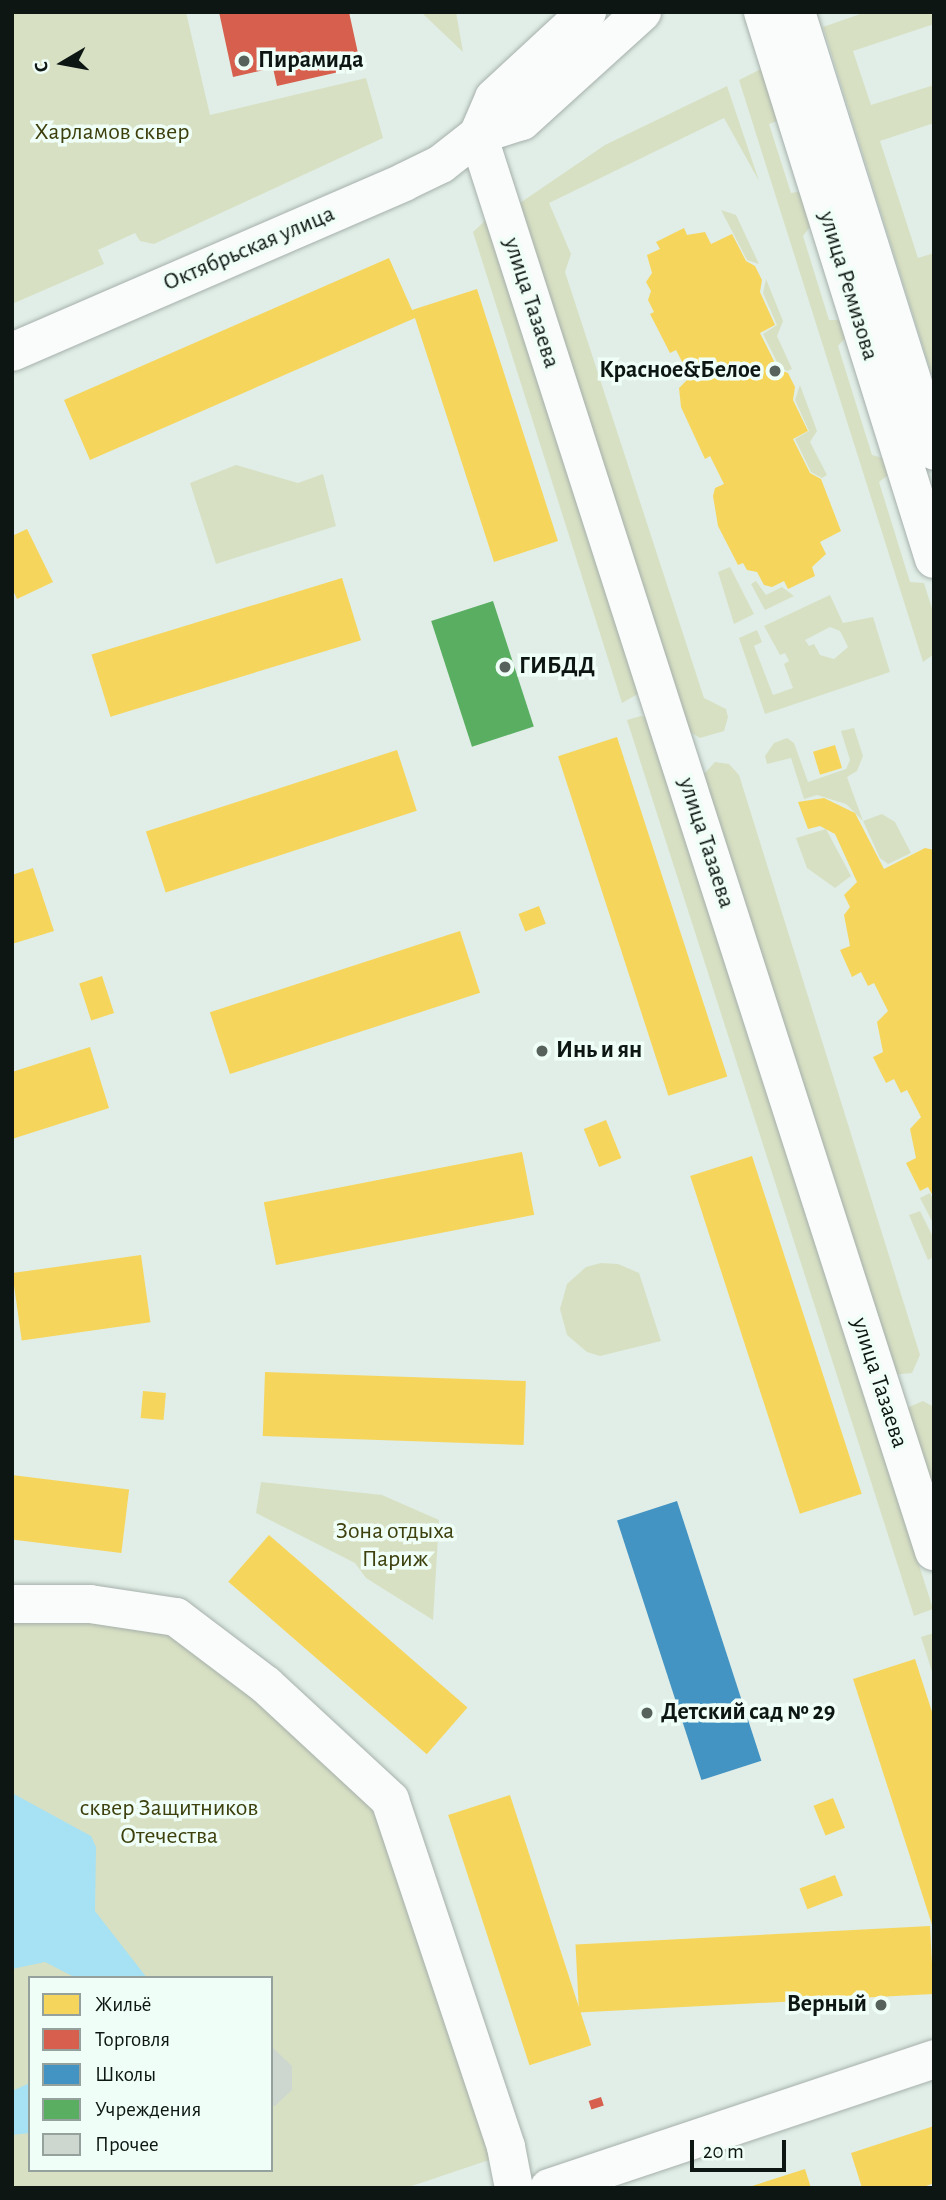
<!DOCTYPE html>
<html>
<head>
<meta charset="utf-8">
<style>
  body { margin:0 }
  #map { position:relative; width:946px; height:2200px; overflow:hidden; background:#e0eee7; font-family:"Alegreya Sans",sans-serif }
  div>[style] { position:absolute }
  .green>* { inset:0; background:#d8e0c3 }
  .water>* { inset:0; background:#a6e1f4 }
  .homes>* { inset:0; background:#f6d55c; transform-origin:0 0 }
  .shops>* { inset:0; background:#d6604d; transform-origin:0 0 }
  .schools>* { inset:0; background:#4393c3; transform-origin:0 0 }
  .public>* { inset:0; background:#5aae61; transform-origin:0 0 }
  .building>* { inset:0; background:#cdd6cf }
  .roads { filter:drop-shadow(0 0 2px #a6b0ab) drop-shadow(0 0 2px #a6b0ab) }
  .minor>* { height:38px; margin:-19px; padding:0 19px; transform-origin:19px; border-radius:19px; background:#fafcfb }
  .dots>* { width:19px; height:19px; translate:-50% -50%; box-sizing:border-box; border:4px solid #effef7; border-radius:50% }
  span { translate:-50% -50%; white-space:nowrap; text-align:center; line-height:1.15; -webkit-text-stroke:7px #effef7; paint-order:stroke }
  .poi-label { font-size:24px; color:#0d1613; font-weight:700 }
  .left { translate:0 -50%; text-align:left }
  .right { translate:-100% -50%; text-align:right }
  .park-label { font-size:24px; color:#3d3f0c }
  .street-label { font-size:24px; color:#0d1613 }
  .frame { position:absolute; inset:0; border:14px solid #0d1613; pointer-events:none }
  .legend { position:absolute; left:28px; top:1976px; width:245px; height:196px; box-sizing:border-box; background:#effef7; border:2px solid #95a19c; margin:0; padding:9px 12px; list-style:none; font-size:21px; color:#0d1613 }
  .legend li { display:flex; align-items:center; gap:14px; height:35px }
  .legend b { width:35px; border:2px solid #95a19c }
  .north { position:absolute; left:28px; top:28px; width:70px; height:70px; -webkit-text-stroke:5px #effef7; paint-order:stroke; rotate:260deg; font-size:19px; font-weight:700; line-height:28px; text-align:center; color:#0d1613 }
  .north::after { content:''; display:block; margin:auto; width:24px; height:32px; background:#0d1613; clip-path:polygon(50% 0,100% 100%,50% 72%,0 100%) }
  .scale { position:absolute; left:690px; top:2140px; width:96px; height:32px; box-sizing:border-box; border:4px solid #0d1613; border-top:0; padding-left:9px; font-size:21px; line-height:24px; white-space:nowrap; color:#0d1613; -webkit-text-stroke:5px #effef7; paint-order:stroke }
</style>
</head>
<body>
<div id="map">
  <div class="green">
    <div style="clip-path:polygon(12px 12px,186px 12px,210px 115px,366px 78px,383px 138px,154px 244px,140px 241px,135px 233px,98px 250px,104px 264px,12px 304px)"></div>
    <div style="clip-path:polygon(421px 12px,456px 12px,463px 52px)"></div>
    <div style="clip-path:polygon(866px 12px,934px 12px,934px 24px,853px 51px,871px 105px,934px 85px,934px 123px,880px 141px,918px 258px,934px 253px,934px 382px,823px 27px)"></div>
    <div style="clip-path:polygon(765px 67px,777px 121px,769px 124px,791px 193px,803px 191px,813px 223px,803px 236px,829px 320px,843px 320px,848px 335px,838px 346px,872px 455px,886px 459px,891px 473px,879px 482px,910px 582px,924px 583px,934px 615px,934px 654px,923px 662px,739px 80px)"></div>
    <div style="clip-path:polygon(727px 86px,759px 181px,724px 118px,549px 203px,571px 254px,565px 272px,704px 698px,726px 709px,728px 717px,724px 731px,700px 738px,688px 731px,517px 205px,605px 145px)"></div>
    <div style="clip-path:polygon(721px 210px,736px 215px,759px 264px,747px 260px)"></div>
    <div style="clip-path:polygon(488px 218px,641px 692px,622px 703px,473px 232px)"></div>
    <div style="clip-path:polygon(766px 279px,783px 321px,777px 336px,792px 369px,787px 371px,779px 366px,763px 334px,777px 325px,763px 293px)"></div>
    <div style="clip-path:polygon(800px 385px,817px 431px,810px 442px,827px 475px,822px 478px,811px 472px,795px 439px,809px 431px,795px 400px)"></div>
    <div style="clip-path:polygon(236px 465px,298px 483px,323px 474px,336px 526px,216px 564px,190px 483px)"></div>
    <div style="clip-path:polygon(730px 567px,754px 614px,734px 624px,718px 572px)"></div>
    <div style="clip-path:polygon(756px 581px,766px 595px,782px 587px,794px 596px,765px 610px,751px 584px)"></div>
    <div style="clip-path:polygon(evenodd,830px 595px,843px 623px,873px 617px,890px 672px,765px 714px,739px 638px,757px 630px,762px 642px,754px 646px,773px 695px,793px 688px,784px 664px,789px 661px,785px 653px,780px 655px,764px 626px,830px 595px,830px 627px,840px 631px,848px 647px,834px 659px,820px 655px,814px 644px,809px 646px,805px 640px,830px 627px)"></div>
    <div style="clip-path:polygon(641px 716px,649px 718px,933px 1609px,914px 1616px,627px 720px)"></div>
    <div style="clip-path:polygon(854px 728px,863px 756px,857px 771px,847px 777px,863px 821px,882px 814px,895px 822px,911px 853px,888px 864px,880px 858px,863px 821px,846px 804px,817px 795px,804px 799px,791px 758px,767px 764px,765px 756px,774px 743px,787px 738px,794px 743px,808px 782px,846px 769px,850px 760px,841px 731px)"></div>
    <div style="clip-path:polygon(715px 762px,729px 764px,739px 775px,920px 1355px,912px 1373px,891px 1375px,703px 775px)"></div>
    <div style="clip-path:polygon(826px 829px,851px 876px,835px 888px,807px 868px,796px 838px)"></div>
    <div style="clip-path:polygon(930px 1193px,934px 1200px,934px 1225px,920px 1198px)"></div>
    <div style="clip-path:polygon(920px 1211px,934px 1239px,934px 1257px,928px 1260px,909px 1215px)"></div>
    <div style="clip-path:polygon(601px 1263px,618px 1264px,639px 1273px,661px 1341px,600px 1356px,587px 1352px,567px 1335px,560px 1309px,567px 1284px,586px 1267px)"></div>
    <div style="clip-path:polygon(923px 1401px,934px 1407px,934px 1510px,902px 1410px)"></div>
    <div style="clip-path:polygon(261px 1482px,382px 1495px,439px 1520px,433px 1620px,366px 1578px,355px 1563px,256px 1513px)"></div>
    <div style="clip-path:polygon(evenodd,42px 1615px,168px 1633px,200px 1648px,378px 1812px,492px 2159px,406px 2188px,12px 2188px,12px 1621px,42px 1615px,30px 1978px,271px 1978px,271px 2170px,30px 2170px,30px 1978px)"></div>
    <div style="clip-path:polygon(934px 1633px,934px 1678px,921px 1637px)"></div>
  </div>
  <div class="water">
    <div style="clip-path:polygon(12px 1793px,91px 1836px,96px 1847px,95px 1911px,147px 1978px,76px 1978px,45px 1962px,12px 1969px)"></div>
    <div style="clip-path:polygon(30px 2083px,30px 2133px,12px 2135px,12px 2091px)"></div>
  </div>
  <div class="homes">
    <div style="clip-path:polygon(684px 228px,687px 235px,705px 232px,711px 244px,732px 234px,746px 261px,755px 266px,762px 280px,760px 292px,775px 325px,760px 333px,778px 369px,788px 373px,795px 387px,793px 400px,808px 431px,793px 439px,810px 473px,821px 479px,841px 531px,820px 542px,826px 554px,812px 567px,815px 576px,788px 589px,784px 581px,772px 587px,764px 585px,757px 572px,747px 570px,743px 563px,738px 565px,718px 526px,713px 496px,715px 488px,724px 484px,710px 456px,705px 459px,681px 407px,679px 388px,690px 377px,676px 350px,670px 353px,650px 314px,654px 312px,648px 300px,651px 291px,646px 282px,652px 273px,647px 255px,660px 249px,656px 242px)"></div>
    <div style="clip-path:polygon(389px 258px,412px 310px,477px 289px,558px 541px,494px 562px,415px 318px,90px 460px,64px 400px)"></div>
    <div style="clip-path:polygon(27px 529px,53px 582px,17px 599px,12px 588px,12px 536px)"></div>
    <div style="left:342px;top:578px;width:65px;height:262px;rotate:73deg"></div>
    <div style="left:617px;top:737px;width:357px;height:62px;rotate:72deg"></div>
    <div style="left:835px;top:745px;width:24px;height:23px;rotate:73deg"></div>
    <div style="left:397px;top:750px;width:64px;height:264px;rotate:72deg"></div>
    <div style="clip-path:polygon(824px 798px,855px 813px,884px 869px,925px 848px,934px 850px,934px 1198px,928px 1187px,920px 1191px,906px 1163px,916px 1158px,910px 1129px,921px 1117px,907px 1090px,901px 1093px,894px 1079px,886px 1083px,873px 1057px,883px 1052px,877px 1022px,888px 1011px,874px 983px,868px 986px,861px 972px,852px 977px,840px 950px,850px 946px,844px 915px,850px 907px,844px 895px,857px 882px,835px 834px,820px 826px,808px 829px,798px 802px)"></div>
    <div style="clip-path:polygon(33px 868px,54px 931px,12px 944px,12px 875px)"></div>
    <div style="left:539px;top:906px;width:19px;height:22px;rotate:69deg"></div>
    <div style="left:460px;top:931px;width:65px;height:263px;rotate:72deg"></div>
    <div style="left:102px;top:976px;width:39px;height:24px;rotate:72deg"></div>
    <div style="clip-path:polygon(90px 1047px,109px 1108px,12px 1139px,12px 1072px)"></div>
    <div style="left:606px;top:1120px;width:41px;height:24px;rotate:68deg"></div>
    <div style="left:522px;top:1152px;width:64px;height:263px;rotate:79deg"></div>
    <div style="left:752px;top:1156px;width:355px;height:65px;rotate:72deg"></div>
    <div style="left:141px;top:1255px;width:68px;height:130px;rotate:82deg"></div>
    <div style="left:265px;top:1372px;width:261px;height:64px;rotate:2deg"></div>
    <div style="left:143px;top:1391px;width:23px;height:27px;rotate:5deg"></div>
    <div style="left:12px;top:1475px;width:118px;height:64px;rotate:7deg"></div>
    <div style="left:269px;top:1535px;width:263px;height:62px;rotate:41deg"></div>
    <div style="clip-path:polygon(915px 1659px,934px 1718px,933px 1928px,853px 1679px)"></div>
    <div style="left:510px;top:1795px;width:263px;height:65px;rotate:72deg"></div>
    <div style="left:833px;top:1798px;width:32px;height:21px;rotate:68deg"></div>
    <div style="left:835px;top:1875px;width:22px;height:38px;rotate:69deg"></div>
    <div style="left:930px;top:1926px;width:68px;height:355px;rotate:87deg"></div>
    <div style="clip-path:polygon(934px 2126px,934px 2183px,921px 2188px,862px 2188px,851px 2153px)"></div>
    <div style="clip-path:polygon(805px 2169px,811px 2188px,749px 2188px,749px 2187px)"></div>
  </div>
  <div class="shops">
    <div style="clip-path:polygon(219px 12px,349px 12px,361px 67px,277px 86px,273px 68px,233px 77px)"></div>
    <div style="left:601px;top:2097px;width:9px;height:13px;rotate:72deg"></div>
  </div>
  <div class="schools">
    <div style="left:677px;top:1501px;width:273px;height:63px;rotate:72deg"></div>
  </div>
  <div class="public">
    <div style="left:493px;top:601px;width:132px;height:65px;rotate:72deg"></div>
  </div>
  <div class="building">
    <div style="clip-path:polygon(271px 2046px,292px 2066px,292px 2090px,275px 2106px,271px 2106px)"></div>
  </div>
  <div class="roads">
    <div class="minor">
      <div style="left:763px;top:12px;width:573px;rotate:72.64deg"></div>
      <div style="left:796px;top:12px;width:460px;rotate:72.5deg"></div>
      <div style="left:478px;top:135px;width:1488px;rotate:72.15deg"></div>
      <div style="left:478px;top:135px;width:40px;rotate:-66.6deg"></div>
      <div style="left:494px;top:98px;width:127px;rotate:-42.8deg"></div>
      <div style="left:12px;top:352px;width:427px;rotate:-23.4deg"></div>
      <div style="left:404px;top:182px;width:41px;rotate:-25.9deg"></div>
      <div style="left:441px;top:164px;width:47px;rotate:-38.1deg"></div>
      <div style="left:478px;top:135px;width:46px;rotate:-17.7deg"></div>
      <div style="left:522px;top:121px;width:162px;rotate:-42.2deg"></div>
      <div style="left:12px;top:1604px;width:78px"></div>
      <div style="left:90px;top:1604px;width:87px;rotate:8.6deg"></div>
      <div style="left:176px;top:1617px;width:113px;rotate:37.1deg"></div>
      <div style="left:266px;top:1685px;width:169px;rotate:42.8deg"></div>
      <div style="left:390px;top:1800px;width:366px;rotate:71.5deg"></div>
      <div style="left:506px;top:2147px;width:42px;rotate:79deg"></div>
      <div style="left:549px;top:2188px;width:406px;rotate:-18.5deg"></div>
    </div>
  </div>
  <div class="dots">
    <div style="left:244px;top:61px;background:#57625d"></div>
    <div style="left:775px;top:371px;background:#57625d"></div>
    <div style="left:505px;top:667px;background:#57625d"></div>
    <div style="left:542px;top:1051px;background:#57625d"></div>
    <div style="left:647px;top:1713px;background:#57625d"></div>
    <div style="left:881px;top:2005px;background:#57625d"></div>
  </div>
  <div class="poi-label">
    <span class="left" style="left:258px;top:61px">Пирамида</span>
    <span class="right" style="left:761px;top:371px">Красное&amp;Белое</span>
    <span class="left" style="left:519px;top:667px">ГИБДД</span>
    <span class="left" style="left:556px;top:1051px">Инь и ян</span>
    <span class="left" style="left:661px;top:1713px">Детский сад № 29</span>
    <span class="right" style="left:867px;top:2005px">Верный</span>
  </div>
  <div class="park-label">
    <span style="left:112px;top:133px">Харламов сквер</span>
    <span style="left:395px;top:1546px">Зона отдыха<br>Париж</span>
    <span style="left:169px;top:1823px">сквер Защитников<br>Отечества</span>
  </div>
  <div class="street-label">
    <span style="left:249px;top:249px;rotate:-23deg">Октябрьская улица</span>
    <span style="left:848px;top:286px;rotate:73deg">улица Ремизова</span>
    <span style="left:531px;top:303px;rotate:72deg">улица Тазаева</span>
    <span style="left:706px;top:843px;rotate:72deg">улица Тазаева</span>
    <span style="left:879px;top:1383px;rotate:72deg">улица Тазаева</span>
  </div>
  <div class="frame"></div>
  <ul class="legend">
  <li><b style="height:19px;background:#f6d55c"></b>Жильё</li>
  <li><b style="height:19px;background:#d6604d"></b>Торговля</li>
  <li><b style="height:19px;background:#4393c3"></b>Школы</li>
  <li><b style="height:19px;background:#5aae61"></b>Учреждения</li>
  <li><b style="height:19px;background:#cdd6cf"></b>Прочее</li>
  </ul>
  <div class="north">С</div>
  <div class="scale">20 m</div>
</div>
</body>
</html>
